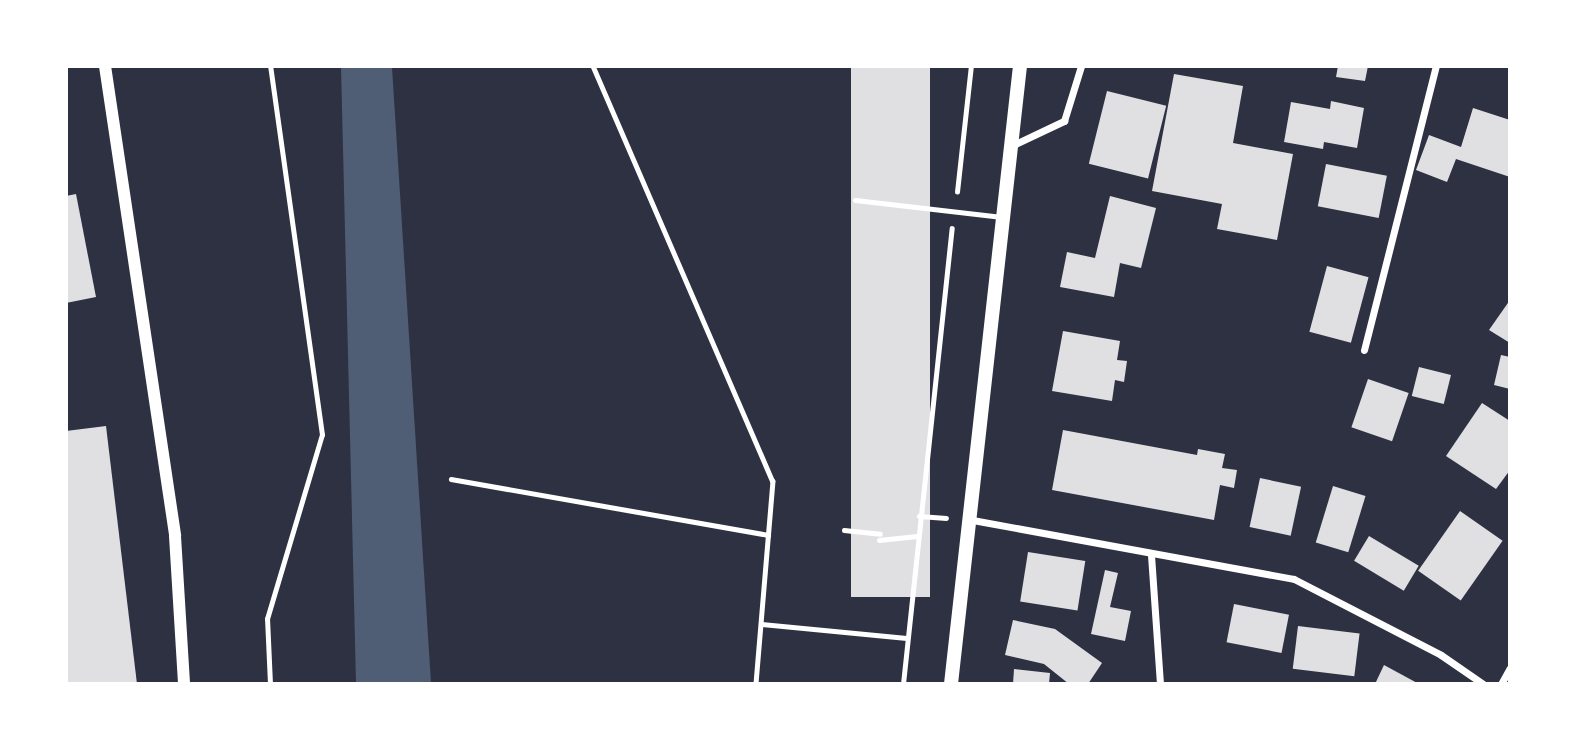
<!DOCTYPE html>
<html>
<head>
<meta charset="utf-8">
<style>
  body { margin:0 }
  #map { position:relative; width:1576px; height:750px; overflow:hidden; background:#2d3142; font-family:Mulish,sans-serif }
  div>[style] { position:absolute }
  .water>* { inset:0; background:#4f5d75 }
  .building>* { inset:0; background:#e0e0e3; transform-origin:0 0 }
  .path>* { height:4.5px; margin:-2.25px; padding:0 2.25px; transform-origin:2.25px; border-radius:2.25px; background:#fff }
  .service>* { height:5px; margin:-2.5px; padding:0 2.5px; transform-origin:2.5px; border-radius:2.5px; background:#fff }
  .minor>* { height:7px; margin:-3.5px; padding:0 3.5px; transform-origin:3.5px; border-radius:3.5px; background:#fff }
  .tertiary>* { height:12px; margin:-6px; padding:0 6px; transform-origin:6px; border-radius:6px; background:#fff }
  .secondary>* { height:14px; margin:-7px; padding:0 7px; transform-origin:7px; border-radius:7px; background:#fff }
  span { translate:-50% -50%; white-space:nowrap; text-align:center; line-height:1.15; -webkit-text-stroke:5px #fff; paint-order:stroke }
  .frame { position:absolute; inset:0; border:68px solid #fff; pointer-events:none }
</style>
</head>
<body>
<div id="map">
  <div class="water">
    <div style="clip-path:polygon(341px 67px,392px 67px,431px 683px,356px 683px)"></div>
  </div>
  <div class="building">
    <div style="left:851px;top:66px;width:79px;height:531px"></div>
    <div style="clip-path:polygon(1338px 66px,1368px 66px,1365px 81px,1336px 77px)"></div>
    <div style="clip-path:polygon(1174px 74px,1243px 86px,1233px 143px,1293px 154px,1277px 240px,1217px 229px,1222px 204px,1152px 191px)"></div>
    <div style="left:1107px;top:91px;width:61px;height:75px;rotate:14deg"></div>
    <div style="clip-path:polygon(1331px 101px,1364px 108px,1357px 148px,1324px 142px,1323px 149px,1284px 142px,1291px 102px,1330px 109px)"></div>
    <div style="clip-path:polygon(1473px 108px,1510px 120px,1510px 177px,1456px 159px,1447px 182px,1416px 170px,1429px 135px,1461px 147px)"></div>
    <div style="left:1326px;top:164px;width:62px;height:43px;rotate:11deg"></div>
    <div style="clip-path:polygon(76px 194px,96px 297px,66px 303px,66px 196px)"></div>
    <div style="clip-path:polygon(1110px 196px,1156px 208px,1141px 268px,1120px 263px,1114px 297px,1060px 287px,1067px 252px,1095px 258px)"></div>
    <div style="left:1327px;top:266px;width:43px;height:68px;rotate:15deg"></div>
    <div style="clip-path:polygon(1510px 300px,1510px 343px,1489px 330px)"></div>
    <div style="clip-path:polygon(1063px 331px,1120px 341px,1117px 360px,1127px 361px,1124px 382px,1115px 380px,1112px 401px,1052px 391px)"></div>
    <div style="clip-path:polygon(1501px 355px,1510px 357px,1510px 389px,1494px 385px)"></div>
    <div style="left:1419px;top:367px;width:33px;height:30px;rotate:14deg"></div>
    <div style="left:1368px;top:379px;width:43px;height:51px;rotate:19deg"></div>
    <div style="clip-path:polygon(1482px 403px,1510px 421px,1510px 470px,1496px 489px,1446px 456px)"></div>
    <div style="clip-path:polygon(106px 426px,137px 684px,66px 684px,66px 431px)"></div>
    <div style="clip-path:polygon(1063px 430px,1197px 455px,1198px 449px,1225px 454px,1222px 468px,1237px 470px,1234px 488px,1220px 485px,1214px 520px,1052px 490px)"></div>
    <div style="left:1260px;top:478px;width:42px;height:50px;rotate:12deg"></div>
    <div style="left:1333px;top:486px;width:34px;height:59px;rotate:17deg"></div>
    <div style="left:1460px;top:511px;width:52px;height:73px;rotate:35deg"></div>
    <div style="left:1369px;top:536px;width:58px;height:29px;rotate:31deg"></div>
    <div style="left:1028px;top:552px;width:58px;height:50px;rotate:9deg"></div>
    <div style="clip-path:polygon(1105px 570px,1118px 573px,1110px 607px,1131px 611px,1125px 641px,1091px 634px)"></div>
    <div style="left:1234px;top:604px;width:56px;height:39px;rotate:11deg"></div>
    <div style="clip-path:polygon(1013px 620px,1055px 629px,1102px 663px,1088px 684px,1069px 684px,1044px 664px,1005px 655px)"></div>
    <div style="left:1298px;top:626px;width:62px;height:43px;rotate:7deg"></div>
    <div style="clip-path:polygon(1384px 665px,1419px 684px,1375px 684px)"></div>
    <div style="clip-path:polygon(1014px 669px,1050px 673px,1049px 684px,1013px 684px)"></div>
  </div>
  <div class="path">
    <div style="left:593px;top:66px;width:452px;rotate:66.6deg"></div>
    <div style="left:773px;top:481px;width:204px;rotate:94.8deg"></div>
    <div style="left:957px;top:192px;width:127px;rotate:-83.7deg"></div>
    <div style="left:451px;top:479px;width:322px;rotate:10deg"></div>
    <div style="left:919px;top:516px;width:27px;rotate:4deg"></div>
    <div style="left:844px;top:530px;width:36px;rotate:6deg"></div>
    <div style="left:879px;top:540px;width:38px;rotate:-6deg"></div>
    <div style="left:761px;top:624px;width:146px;rotate:5.5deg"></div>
    <div style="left:270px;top:684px;width:65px;rotate:-92.6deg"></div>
    <div style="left:267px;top:619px;width:192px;rotate:-73.4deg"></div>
    <div style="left:322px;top:435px;width:373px;rotate:-98deg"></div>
    <div style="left:903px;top:684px;width:458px;rotate:-83.9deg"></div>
  </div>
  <div class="service">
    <div style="left:855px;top:200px;width:148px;rotate:6.6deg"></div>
  </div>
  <div class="minor">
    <div style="left:1011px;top:146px;width:59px;rotate:-25.3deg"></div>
    <div style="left:1064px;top:121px;width:58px;rotate:-72.8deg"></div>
    <div style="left:1364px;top:350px;width:293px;rotate:-75.8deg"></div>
    <div style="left:967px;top:519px;width:332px;rotate:10.4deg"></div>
    <div style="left:1294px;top:579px;width:165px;rotate:27.3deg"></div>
    <div style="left:1441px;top:655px;width:51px;rotate:34.6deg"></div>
    <div style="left:1151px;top:555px;width:129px;rotate:86deg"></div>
    <div style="left:1501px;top:684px;width:18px;rotate:-61deg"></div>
  </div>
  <div class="tertiary">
    <div style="left:105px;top:66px;width:475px;rotate:81.5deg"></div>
    <div style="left:175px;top:536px;width:148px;rotate:86.5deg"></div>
  </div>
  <div class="secondary">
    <div style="left:951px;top:684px;width:622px;rotate:-83.63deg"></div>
  </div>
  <div class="frame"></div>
</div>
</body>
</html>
